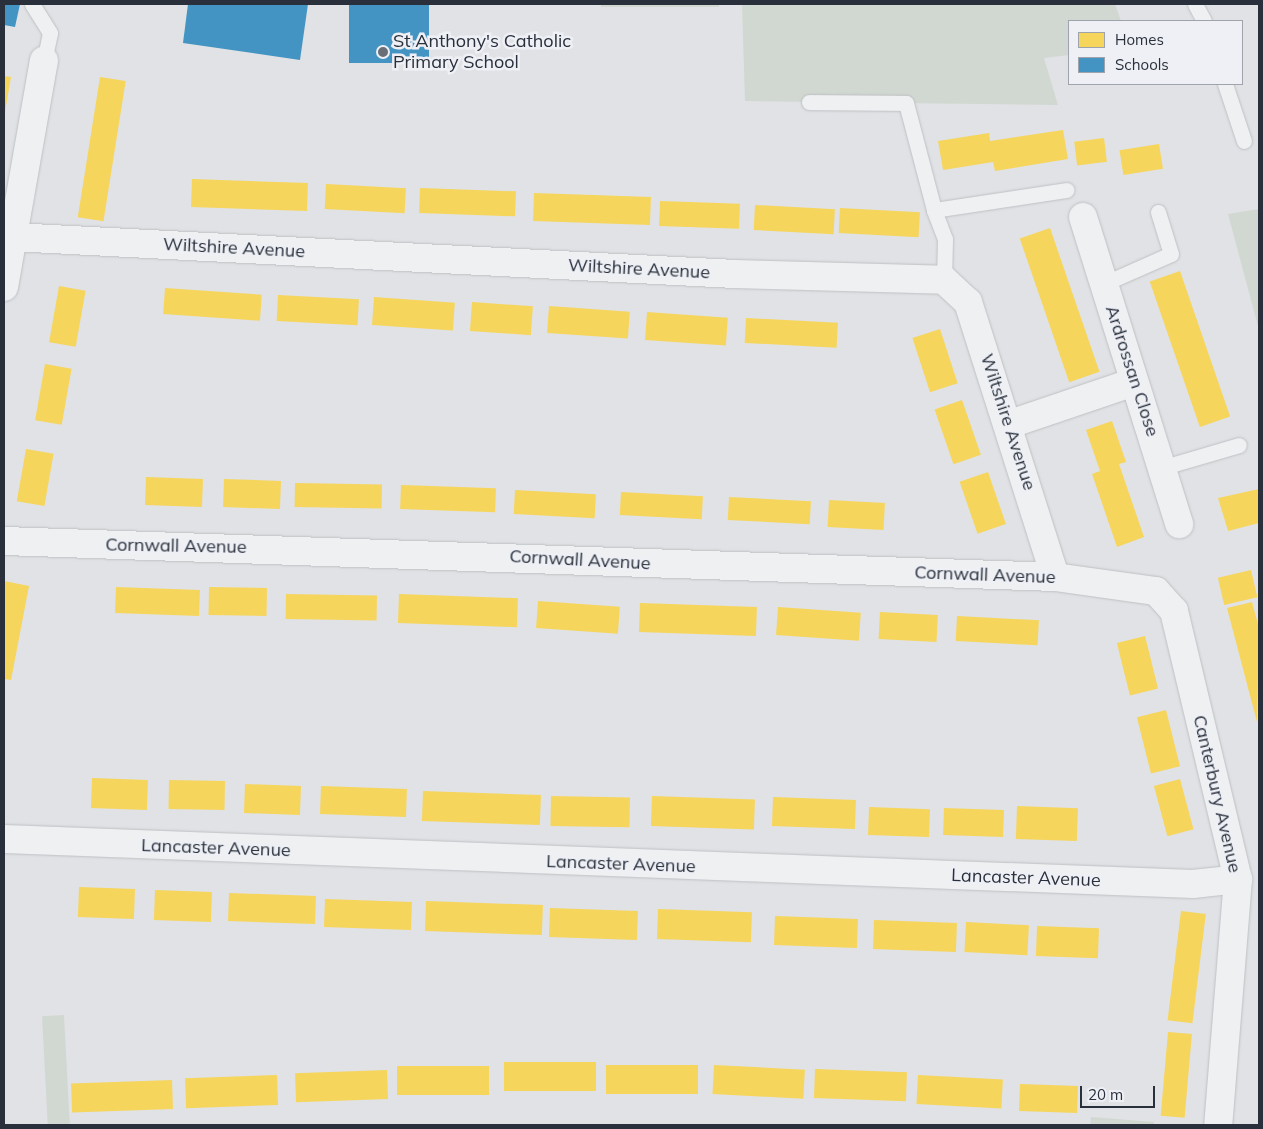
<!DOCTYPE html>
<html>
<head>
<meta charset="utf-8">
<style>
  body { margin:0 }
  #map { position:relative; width:1263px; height:1129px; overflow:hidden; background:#e0e2e5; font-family:Mulish,sans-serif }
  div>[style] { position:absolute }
  .green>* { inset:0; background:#d1d8d1; transform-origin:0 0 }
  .homes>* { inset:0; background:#f6d55c; transform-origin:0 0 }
  .schools>* { inset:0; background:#4393c3; transform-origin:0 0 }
  .roads { filter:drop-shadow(0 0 1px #bec0c3) drop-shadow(0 0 1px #bec0c3) }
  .service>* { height:15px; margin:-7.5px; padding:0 7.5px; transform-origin:7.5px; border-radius:7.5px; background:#eff0f2 }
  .minor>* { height:28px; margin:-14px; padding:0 14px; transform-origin:14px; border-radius:14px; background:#eff0f2 }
  .dots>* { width:14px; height:14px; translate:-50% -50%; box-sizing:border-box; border:2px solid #eef0f5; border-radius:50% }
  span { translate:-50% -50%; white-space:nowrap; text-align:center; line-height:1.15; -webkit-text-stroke:5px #eef0f5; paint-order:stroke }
  .poi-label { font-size:18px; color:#29303c }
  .left { translate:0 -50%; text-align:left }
  .street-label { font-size:18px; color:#29303c }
  .frame { position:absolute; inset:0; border:5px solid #29303c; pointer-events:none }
  .legend { position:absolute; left:1068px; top:20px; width:175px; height:65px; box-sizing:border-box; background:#eef0f5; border:1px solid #9fa3ab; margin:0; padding:6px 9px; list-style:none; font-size:15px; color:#29303c }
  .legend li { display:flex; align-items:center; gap:10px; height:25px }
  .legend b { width:25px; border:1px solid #9fa3ab }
  .scale { position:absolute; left:1080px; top:1086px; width:75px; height:22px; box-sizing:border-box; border:2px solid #29303c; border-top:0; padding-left:6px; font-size:15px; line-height:18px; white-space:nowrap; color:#29303c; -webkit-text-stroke:4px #eef0f5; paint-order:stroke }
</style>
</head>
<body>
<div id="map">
  <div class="green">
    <div style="left:601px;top:4px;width:118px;height:3px"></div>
    <div style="clip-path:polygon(742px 4px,1115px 4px,1121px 21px,1069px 21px,1069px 55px,1044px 58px,1058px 105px,745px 101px)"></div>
    <div style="clip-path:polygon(1259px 209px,1259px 330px,1228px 214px)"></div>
    <div style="left:64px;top:1015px;width:110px;height:22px;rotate:87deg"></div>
    <div style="clip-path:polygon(1091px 1117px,1154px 1122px,1154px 1125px,1090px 1125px)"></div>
  </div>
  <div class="homes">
    <div style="clip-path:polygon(4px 76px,11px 77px,5px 112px,4px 112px)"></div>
    <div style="left:100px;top:77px;width:26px;height:142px;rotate:9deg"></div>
    <div style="clip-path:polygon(1063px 130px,1068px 159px,995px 171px,993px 162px,943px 170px,938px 141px,989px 133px,990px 141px)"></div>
    <div style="left:1104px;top:138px;width:24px;height:30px;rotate:83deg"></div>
    <div style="left:1159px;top:144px;width:25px;height:40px;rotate:81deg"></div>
    <div style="left:192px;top:179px;width:116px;height:28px;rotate:2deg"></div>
    <div style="left:326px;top:184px;width:80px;height:25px;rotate:3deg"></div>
    <div style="left:420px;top:188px;width:96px;height:25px;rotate:2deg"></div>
    <div style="left:534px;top:193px;width:117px;height:28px;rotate:2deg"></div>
    <div style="left:660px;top:201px;width:80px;height:25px;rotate:2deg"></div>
    <div style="left:755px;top:205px;width:80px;height:25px;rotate:3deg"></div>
    <div style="left:840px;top:208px;width:80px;height:25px;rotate:3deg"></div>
    <div style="left:1050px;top:228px;width:152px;height:32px;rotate:71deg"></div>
    <div style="left:1180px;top:271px;width:154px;height:32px;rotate:71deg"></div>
    <div style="left:59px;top:286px;width:27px;height:57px;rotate:10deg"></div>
    <div style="left:165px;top:288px;width:97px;height:26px;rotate:4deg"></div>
    <div style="left:278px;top:295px;width:81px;height:26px;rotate:3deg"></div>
    <div style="left:374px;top:297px;width:81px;height:28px;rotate:4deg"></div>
    <div style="left:472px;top:302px;width:61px;height:29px;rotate:4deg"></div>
    <div style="left:549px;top:306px;width:81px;height:27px;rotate:4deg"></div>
    <div style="left:647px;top:312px;width:81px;height:28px;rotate:4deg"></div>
    <div style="left:746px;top:318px;width:92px;height:25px;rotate:3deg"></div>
    <div style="left:940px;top:329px;width:57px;height:29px;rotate:72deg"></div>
    <div style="left:45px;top:364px;width:27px;height:57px;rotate:10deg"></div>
    <div style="left:962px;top:400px;width:58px;height:29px;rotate:71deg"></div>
    <div style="clip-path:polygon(1112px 421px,1126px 462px,1119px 464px,1144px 537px,1117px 547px,1092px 474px,1100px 471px,1086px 430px)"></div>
    <div style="left:26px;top:449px;width:28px;height:53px;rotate:10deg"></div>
    <div style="left:988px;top:472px;width:55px;height:30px;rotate:71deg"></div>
    <div style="left:146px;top:477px;width:57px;height:28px;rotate:2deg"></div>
    <div style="left:224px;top:479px;width:57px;height:28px;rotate:2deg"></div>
    <div style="left:295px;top:483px;width:87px;height:24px;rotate:1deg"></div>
    <div style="left:401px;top:485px;width:95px;height:24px;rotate:2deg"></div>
    <div style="clip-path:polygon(1259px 489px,1259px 523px,1228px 531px,1218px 498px)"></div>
    <div style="left:515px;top:490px;width:81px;height:24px;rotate:3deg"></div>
    <div style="left:621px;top:492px;width:82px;height:23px;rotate:3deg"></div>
    <div style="left:729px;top:497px;width:82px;height:23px;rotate:3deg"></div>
    <div style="left:829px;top:500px;width:56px;height:27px;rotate:3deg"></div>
    <div style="left:1251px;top:570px;width:28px;height:34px;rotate:77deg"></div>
    <div style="clip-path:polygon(4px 581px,29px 586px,11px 680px,4px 679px)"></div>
    <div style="left:116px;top:587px;width:84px;height:26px;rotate:2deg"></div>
    <div style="left:209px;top:587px;width:58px;height:28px;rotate:1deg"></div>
    <div style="left:286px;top:594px;width:91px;height:25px;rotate:1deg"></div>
    <div style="left:399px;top:594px;width:119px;height:29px;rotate:2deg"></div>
    <div style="left:538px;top:601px;width:82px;height:27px;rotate:4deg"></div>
    <div style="clip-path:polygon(1252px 602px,1259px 628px,1257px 722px,1227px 608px)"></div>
    <div style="left:640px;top:603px;width:117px;height:29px;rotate:2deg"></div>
    <div style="left:778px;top:607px;width:83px;height:28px;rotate:4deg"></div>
    <div style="left:880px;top:612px;width:58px;height:27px;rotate:3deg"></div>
    <div style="left:957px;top:616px;width:82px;height:25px;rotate:3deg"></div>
    <div style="left:1145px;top:636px;width:54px;height:29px;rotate:76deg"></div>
    <div style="left:1166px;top:710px;width:58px;height:30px;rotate:76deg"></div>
    <div style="left:92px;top:778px;width:56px;height:30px;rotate:2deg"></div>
    <div style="left:1180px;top:779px;width:52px;height:27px;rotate:75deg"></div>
    <div style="left:169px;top:780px;width:56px;height:29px;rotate:1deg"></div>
    <div style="left:245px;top:784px;width:56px;height:29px;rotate:2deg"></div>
    <div style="left:321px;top:786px;width:86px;height:28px;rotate:2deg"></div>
    <div style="left:423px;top:791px;width:118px;height:30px;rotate:2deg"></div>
    <div style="left:551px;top:796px;width:79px;height:30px;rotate:1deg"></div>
    <div style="left:652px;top:796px;width:103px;height:30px;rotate:2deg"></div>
    <div style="left:773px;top:797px;width:83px;height:29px;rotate:2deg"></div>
    <div style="left:1017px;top:806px;width:61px;height:33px;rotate:2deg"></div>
    <div style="left:869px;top:807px;width:61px;height:28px;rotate:2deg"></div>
    <div style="left:944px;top:808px;width:60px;height:27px;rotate:2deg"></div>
    <div style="left:79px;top:887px;width:56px;height:30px;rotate:2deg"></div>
    <div style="left:155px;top:890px;width:57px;height:30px;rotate:2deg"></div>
    <div style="left:229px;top:893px;width:87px;height:28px;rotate:2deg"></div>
    <div style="left:325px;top:899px;width:87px;height:28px;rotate:2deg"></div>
    <div style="left:426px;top:901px;width:117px;height:30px;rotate:2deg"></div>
    <div style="left:550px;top:908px;width:88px;height:29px;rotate:2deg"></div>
    <div style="left:658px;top:909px;width:94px;height:30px;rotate:2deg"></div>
    <div style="left:1181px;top:911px;width:25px;height:110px;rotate:7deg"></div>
    <div style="left:775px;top:916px;width:83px;height:29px;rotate:2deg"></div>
    <div style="left:874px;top:920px;width:83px;height:29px;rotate:2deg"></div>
    <div style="left:966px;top:922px;width:63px;height:30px;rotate:3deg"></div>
    <div style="left:1037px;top:926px;width:62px;height:30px;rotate:2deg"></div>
    <div style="left:1168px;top:1032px;width:24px;height:84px;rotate:5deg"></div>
    <div style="left:504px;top:1062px;width:92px;height:29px"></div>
    <div style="left:606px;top:1065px;width:92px;height:29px"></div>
    <div style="left:714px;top:1065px;width:91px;height:29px;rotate:3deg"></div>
    <div style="left:489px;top:1066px;width:29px;height:92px;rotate:90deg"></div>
    <div style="left:815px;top:1069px;width:92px;height:29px;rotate:2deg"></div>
    <div style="left:387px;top:1070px;width:29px;height:92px;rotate:88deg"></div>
    <div style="left:277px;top:1075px;width:30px;height:92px;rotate:88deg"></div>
    <div style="left:918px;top:1075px;width:85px;height:29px;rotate:3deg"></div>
    <div style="left:172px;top:1080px;width:29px;height:101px;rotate:88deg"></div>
    <div style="left:1020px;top:1084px;width:58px;height:27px;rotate:2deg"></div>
  </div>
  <div class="schools">
    <div style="clip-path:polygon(4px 4px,20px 4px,15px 27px,4px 25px)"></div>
    <div style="clip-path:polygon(188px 4px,308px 4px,300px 60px,183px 43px)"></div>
    <div style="left:349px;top:4px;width:80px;height:59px"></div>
  </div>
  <div class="roads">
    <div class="service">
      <div style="left:32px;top:4px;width:34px;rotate:58deg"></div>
      <div style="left:50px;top:33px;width:29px;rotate:102deg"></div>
      <div style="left:1195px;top:4px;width:19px;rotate:62deg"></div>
      <div style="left:1225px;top:84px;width:60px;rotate:71.6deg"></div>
      <div style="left:809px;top:102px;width:97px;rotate:0.6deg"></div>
      <div style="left:906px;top:103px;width:111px;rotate:75.3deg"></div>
      <div style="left:944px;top:280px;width:41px;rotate:-88.6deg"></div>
      <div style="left:945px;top:239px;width:31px;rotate:-111deg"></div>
      <div style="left:934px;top:210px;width:134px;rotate:-8.6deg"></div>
      <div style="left:1103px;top:284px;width:74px;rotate:-23.8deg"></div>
      <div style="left:1171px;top:254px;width:44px;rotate:-107.2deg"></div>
      <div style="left:1164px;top:467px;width:78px;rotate:-16.3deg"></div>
    </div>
    <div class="minor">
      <div style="left:1083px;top:217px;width:322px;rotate:72.6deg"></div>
      <div style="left:12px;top:237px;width:723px;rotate:2.93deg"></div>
      <div style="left:734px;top:274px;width:210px;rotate:1.6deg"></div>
      <div style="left:944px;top:280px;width:33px;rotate:43deg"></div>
      <div style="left:968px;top:302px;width:288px;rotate:72.4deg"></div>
      <div style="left:4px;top:287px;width:230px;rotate:-80deg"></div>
      <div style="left:1010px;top:424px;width:131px;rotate:-18.7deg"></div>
      <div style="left:4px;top:541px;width:1052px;rotate:1.96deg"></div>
      <div style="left:1055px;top:577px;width:102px;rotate:7.9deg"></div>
      <div style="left:1156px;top:591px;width:27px;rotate:48deg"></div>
      <div style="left:1174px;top:611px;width:276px;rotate:76.6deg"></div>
      <div style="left:1238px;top:879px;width:247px;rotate:94.6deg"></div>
      <div style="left:4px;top:839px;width:1190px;rotate:2.17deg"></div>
      <div style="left:1193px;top:884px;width:45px;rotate:-6.3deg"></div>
    </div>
  </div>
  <div class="dots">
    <div style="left:383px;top:52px;background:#696e77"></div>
  </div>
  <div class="poi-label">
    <span class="left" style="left:393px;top:52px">St Anthony's Catholic<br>Primary School</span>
  </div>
  <div class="street-label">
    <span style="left:234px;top:248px;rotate:3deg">Wiltshire Avenue</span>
    <span style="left:639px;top:269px;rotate:3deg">Wiltshire Avenue</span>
    <span style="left:1132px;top:371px;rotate:72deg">Ardrossan Close</span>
    <span style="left:1008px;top:422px;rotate:72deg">Wiltshire Avenue</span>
    <span style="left:176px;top:546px;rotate:1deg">Cornwall Avenue</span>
    <span style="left:580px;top:560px;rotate:3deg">Cornwall Avenue</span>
    <span style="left:985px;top:575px;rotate:2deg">Cornwall Avenue</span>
    <span style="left:1217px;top:794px;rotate:77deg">Canterbury Avenue</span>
    <span style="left:216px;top:848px;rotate:2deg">Lancaster Avenue</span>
    <span style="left:621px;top:864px;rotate:2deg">Lancaster Avenue</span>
    <span style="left:1026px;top:878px;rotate:2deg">Lancaster Avenue</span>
  </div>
  <div class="frame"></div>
  <ul class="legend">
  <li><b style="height:14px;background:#f6d55c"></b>Homes</li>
  <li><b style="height:14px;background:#4393c3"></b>Schools</li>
  </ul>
  <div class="scale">20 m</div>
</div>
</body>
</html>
